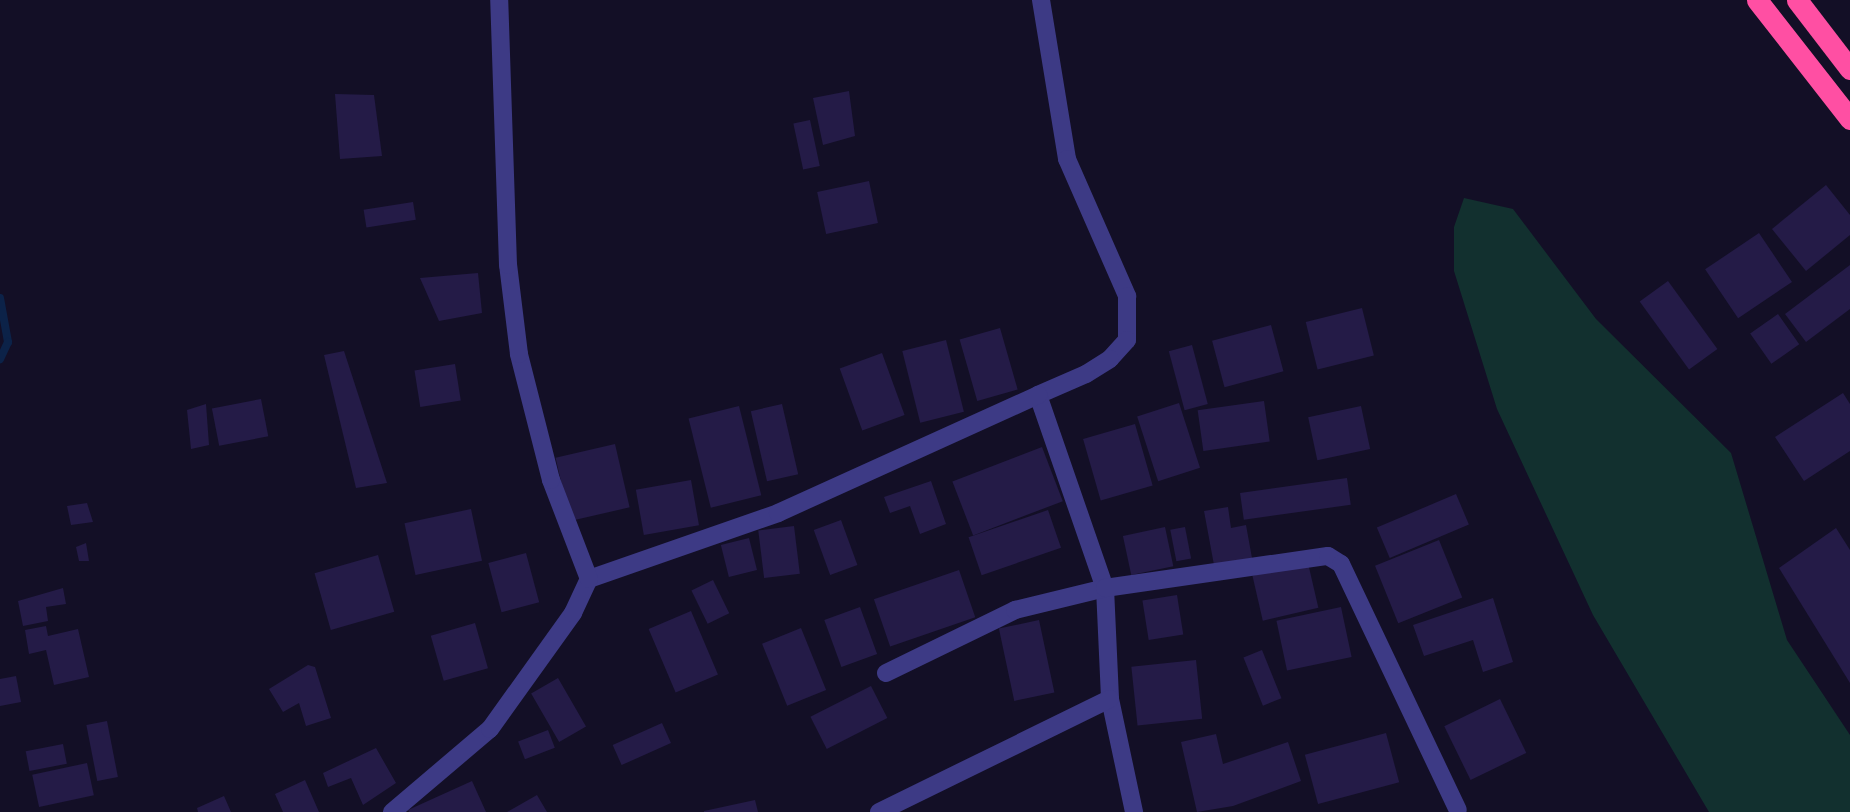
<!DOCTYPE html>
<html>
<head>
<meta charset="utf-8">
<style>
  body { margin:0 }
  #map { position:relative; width:1850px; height:812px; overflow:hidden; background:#130f26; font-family:Mulish,sans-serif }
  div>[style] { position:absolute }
  .green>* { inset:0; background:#12302f }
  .stream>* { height:8px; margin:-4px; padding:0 4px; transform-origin:4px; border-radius:4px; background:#0c2248 }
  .building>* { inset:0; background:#241b47; transform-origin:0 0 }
  .minor>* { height:18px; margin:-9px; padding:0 9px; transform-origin:9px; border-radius:9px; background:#3d3a85 }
  .highway>* { height:21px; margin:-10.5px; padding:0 10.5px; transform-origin:10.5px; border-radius:10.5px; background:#ff4fa3 }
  span { translate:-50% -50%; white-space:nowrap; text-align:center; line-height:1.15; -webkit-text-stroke:5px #130f26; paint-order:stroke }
</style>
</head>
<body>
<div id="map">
  <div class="green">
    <div style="clip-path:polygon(1464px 198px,1513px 209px,1596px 319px,1731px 453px,1787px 640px,1850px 735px,1850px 812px,1709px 812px,1593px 615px,1497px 409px,1454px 271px,1454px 227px)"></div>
  </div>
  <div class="stream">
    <div style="left:0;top:298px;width:45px;rotate:79.7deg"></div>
    <div style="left:8px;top:342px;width:19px;rotate:115deg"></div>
  </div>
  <div class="building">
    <div style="clip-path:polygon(849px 91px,855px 136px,823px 145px,813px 98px)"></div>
    <div style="clip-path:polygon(335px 94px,374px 95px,382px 156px,340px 159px)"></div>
    <div style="left:810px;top:120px;width:47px;height:17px;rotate:78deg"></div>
    <div style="left:869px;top:181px;width:43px;height:53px;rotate:78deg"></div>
    <div style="clip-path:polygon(1826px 185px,1850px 215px,1850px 235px,1806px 271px,1772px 229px)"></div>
    <div style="left:413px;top:202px;width:18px;height:50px;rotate:81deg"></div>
    <div style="left:1759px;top:233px;width:59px;height:65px;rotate:56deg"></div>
    <div style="clip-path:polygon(1850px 265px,1850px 309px,1806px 342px,1785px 314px)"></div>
    <div style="clip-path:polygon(478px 273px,482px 313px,439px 321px,420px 278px)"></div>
    <div style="left:1668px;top:281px;width:84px;height:35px;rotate:54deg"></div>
    <div style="left:1362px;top:308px;width:49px;height:58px;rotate:76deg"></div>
    <div style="left:1778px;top:314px;width:37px;height:34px;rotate:55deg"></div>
    <div style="left:1271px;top:325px;width:48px;height:61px;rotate:75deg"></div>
    <div style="left:1000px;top:328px;width:64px;height:42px;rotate:74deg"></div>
    <div style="left:946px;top:340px;width:74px;height:45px;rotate:76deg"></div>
    <div style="left:1192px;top:345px;width:61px;height:24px;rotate:75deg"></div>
    <div style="clip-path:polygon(344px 351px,387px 483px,356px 488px,324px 355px)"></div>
    <div style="left:882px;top:353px;width:66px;height:45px;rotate:70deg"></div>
    <div style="left:455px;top:364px;width:37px;height:41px;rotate:81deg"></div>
    <div style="clip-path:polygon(1843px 393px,1850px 404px,1850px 451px,1804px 481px,1775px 437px)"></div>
    <div style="left:261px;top:399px;width:38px;height:50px;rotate:79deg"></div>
    <div style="left:1264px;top:401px;width:41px;height:67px;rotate:82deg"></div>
    <div style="left:1179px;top:403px;width:68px;height:44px;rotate:72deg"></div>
    <div style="clip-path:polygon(206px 404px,209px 445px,191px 449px,187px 410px)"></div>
    <div style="left:782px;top:404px;width:72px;height:32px;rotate:77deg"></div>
    <div style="left:739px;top:406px;width:92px;height:52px;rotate:76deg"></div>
    <div style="left:1361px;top:406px;width:44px;height:54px;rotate:78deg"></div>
    <div style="left:1135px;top:424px;width:64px;height:54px;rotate:74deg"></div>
    <div style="left:615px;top:444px;width:65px;height:61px;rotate:77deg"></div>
    <div style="left:1042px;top:447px;width:58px;height:96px;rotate:69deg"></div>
    <div style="left:1347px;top:478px;width:27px;height:108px;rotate:82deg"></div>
    <div style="left:691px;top:480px;width:46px;height:56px;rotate:80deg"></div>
    <div style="clip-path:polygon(931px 481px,946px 524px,920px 534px,910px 506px,890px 513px,884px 497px)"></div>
    <div style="left:1456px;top:494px;width:33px;height:86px;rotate:67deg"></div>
    <div style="clip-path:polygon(87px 503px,93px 522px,71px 525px,67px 506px)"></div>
    <div style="clip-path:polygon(1228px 507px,1231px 528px,1246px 525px,1252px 558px,1214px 565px,1204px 511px)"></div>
    <div style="left:471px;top:509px;width:53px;height:68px;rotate:78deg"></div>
    <div style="left:1048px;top:510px;width:40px;height:84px;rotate:71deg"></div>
    <div style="left:841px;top:520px;width:48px;height:29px;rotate:70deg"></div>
    <div style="left:794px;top:526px;width:48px;height:36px;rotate:83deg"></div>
    <div style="left:1165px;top:527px;width:40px;height:43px;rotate:78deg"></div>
    <div style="left:1185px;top:527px;width:32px;height:15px;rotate:79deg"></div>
    <div style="clip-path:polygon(1836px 528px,1850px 550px,1850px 683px,1779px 568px)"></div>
    <div style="left:749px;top:538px;width:33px;height:29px;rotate:76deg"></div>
    <div style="left:1439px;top:540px;width:62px;height:69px;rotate:68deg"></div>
    <div style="clip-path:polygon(86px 543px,89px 561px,79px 561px,76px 547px)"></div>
    <div style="left:526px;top:553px;width:51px;height:39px;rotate:75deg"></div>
    <div style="left:378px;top:555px;width:59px;height:66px;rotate:74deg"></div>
    <div style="left:1308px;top:563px;width:46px;height:57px;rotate:77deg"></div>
    <div style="left:959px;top:570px;width:50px;height:90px;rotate:71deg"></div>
    <div style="left:713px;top:580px;width:37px;height:24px;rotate:64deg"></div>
    <div style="clip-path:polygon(63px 588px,66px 604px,46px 607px,48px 621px,23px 626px,18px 601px)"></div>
    <div style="left:1177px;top:595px;width:40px;height:35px;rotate:81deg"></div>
    <div style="clip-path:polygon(1493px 598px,1513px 662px,1483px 672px,1473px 640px,1424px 656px,1413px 625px)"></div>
    <div style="left:860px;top:607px;width:50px;height:38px;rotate:70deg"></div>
    <div style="left:1341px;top:607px;width:51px;height:66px;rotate:78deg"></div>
    <div style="left:691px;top:611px;width:69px;height:46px;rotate:67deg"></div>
    <div style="left:1039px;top:620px;width:74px;height:41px;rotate:78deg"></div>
    <div style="left:475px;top:623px;width:47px;height:46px;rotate:74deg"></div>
    <div style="clip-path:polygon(46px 626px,48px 636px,78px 629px,89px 677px,54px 685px,46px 650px,29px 654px,25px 630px)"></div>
    <div style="left:801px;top:628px;width:67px;height:42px;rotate:68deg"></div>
    <div style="left:1262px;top:650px;width:52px;height:20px;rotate:68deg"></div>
    <div style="left:1196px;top:660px;width:59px;height:65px;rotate:84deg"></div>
    <div style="clip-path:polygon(308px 665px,315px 667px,331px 718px,306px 726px,299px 703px,283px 712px,269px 689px)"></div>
    <div style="clip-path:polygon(16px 676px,21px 702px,0 706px,0 679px)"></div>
    <div style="left:558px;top:678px;width:56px;height:31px;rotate:60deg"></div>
    <div style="left:871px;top:686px;width:36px;height:68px;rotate:63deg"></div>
    <div style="left:1500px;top:699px;width:60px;height:62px;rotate:64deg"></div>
    <div style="left:107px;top:721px;width:57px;height:21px;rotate:79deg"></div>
    <div style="left:662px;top:723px;width:22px;height:54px;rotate:66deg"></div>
    <div style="left:548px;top:730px;width:19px;height:32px;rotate:69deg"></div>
    <div style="left:1386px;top:733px;width:51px;height:84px;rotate:75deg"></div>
    <div style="clip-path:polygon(1216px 734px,1223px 764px,1288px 742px,1301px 781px,1233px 806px,1197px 812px,1181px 742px)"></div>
    <div style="left:63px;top:744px;width:20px;height:38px;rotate:79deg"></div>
    <div style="clip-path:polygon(376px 748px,396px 783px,363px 805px,351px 778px,328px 787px,323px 773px)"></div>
    <div style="left:87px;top:763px;width:33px;height:56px;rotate:78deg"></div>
    <div style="clip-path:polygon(305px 780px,319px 812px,283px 812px,275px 794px)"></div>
    <div style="clip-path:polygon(472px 781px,486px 812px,409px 812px,408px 810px)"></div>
    <div style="clip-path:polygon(537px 795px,547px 812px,507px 812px)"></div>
    <div style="clip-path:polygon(224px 796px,231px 812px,198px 812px,197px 808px)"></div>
    <div style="clip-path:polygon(755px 800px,758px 812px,704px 812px,704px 811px)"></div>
  </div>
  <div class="minor">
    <div style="left:1041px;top:0;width:161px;rotate:80.7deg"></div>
    <div style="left:1067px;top:159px;width:150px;rotate:66.3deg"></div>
    <div style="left:1127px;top:296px;width:44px;rotate:90deg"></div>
    <div style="left:1127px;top:340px;width:25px;rotate:132deg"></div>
    <div style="left:1110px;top:359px;width:28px;rotate:148deg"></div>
    <div style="left:1086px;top:374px;width:52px;rotate:156.4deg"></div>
    <div style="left:1038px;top:395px;width:204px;rotate:70.9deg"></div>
    <div style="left:1105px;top:588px;width:111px;rotate:87.4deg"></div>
    <div style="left:1110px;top:699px;width:116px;rotate:78deg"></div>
    <div style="left:589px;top:579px;width:200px;rotate:-19.2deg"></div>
    <div style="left:778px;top:513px;width:286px;rotate:-24.4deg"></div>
    <div style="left:886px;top:673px;width:144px;rotate:-26deg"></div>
    <div style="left:1015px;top:610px;width:93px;rotate:-13.7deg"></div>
    <div style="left:1105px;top:588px;width:225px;rotate:-8.2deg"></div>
    <div style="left:1328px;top:556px;width:15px;rotate:32deg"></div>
    <div style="left:1341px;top:564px;width:272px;rotate:64.6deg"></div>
    <div style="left:392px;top:812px;width:128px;rotate:-40.3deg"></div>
    <div style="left:490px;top:729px;width:143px;rotate:-54.4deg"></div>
    <div style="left:573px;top:613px;width:38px;rotate:-65deg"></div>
    <div style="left:589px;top:579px;width:106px;rotate:-111deg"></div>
    <div style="left:551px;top:480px;width:130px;rotate:-104.3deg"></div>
    <div style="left:519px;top:354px;width:90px;rotate:-97deg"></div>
    <div style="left:508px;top:265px;width:265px;rotate:-91.9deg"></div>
    <div style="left:879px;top:812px;width:257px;rotate:-26.1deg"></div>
  </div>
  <div class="highway">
    <div style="left:1757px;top:0;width:151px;rotate:52deg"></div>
    <div style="left:1797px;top:0;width:87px;rotate:52.5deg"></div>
  </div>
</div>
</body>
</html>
